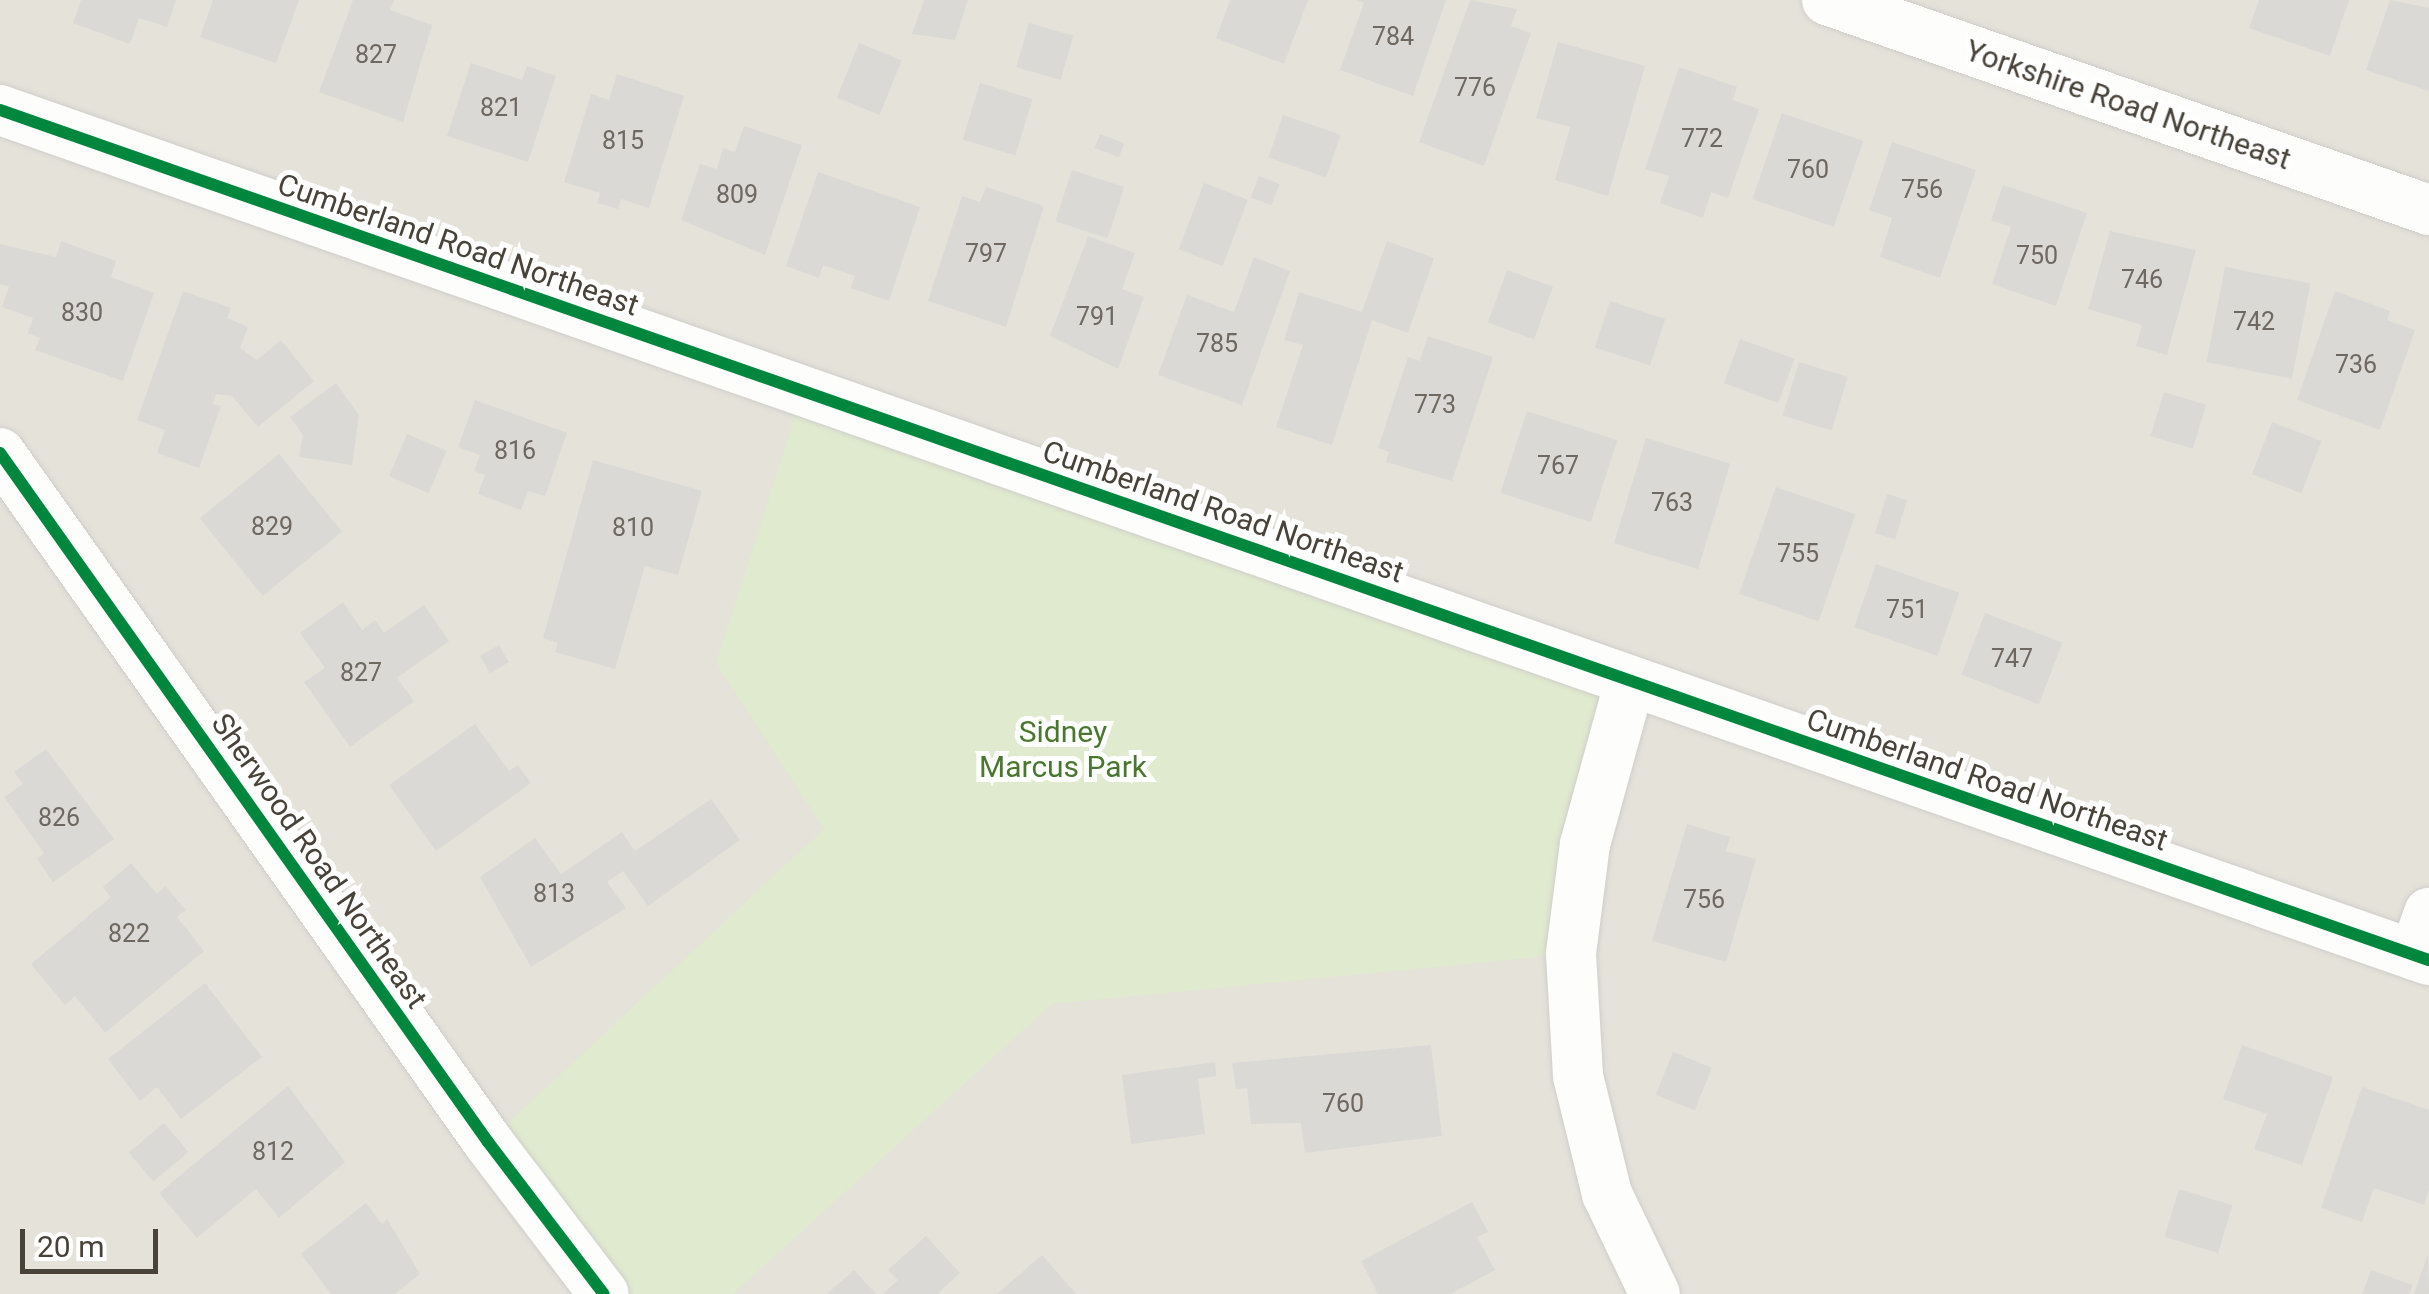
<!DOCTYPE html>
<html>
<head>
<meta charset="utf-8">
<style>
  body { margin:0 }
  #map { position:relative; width:2429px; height:1294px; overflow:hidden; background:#f2f0ec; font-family:Roboto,sans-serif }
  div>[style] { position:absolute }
  .residential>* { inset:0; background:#e5e2da; transform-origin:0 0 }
  .green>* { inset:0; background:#dfeace }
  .building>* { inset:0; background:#dbd9d5; transform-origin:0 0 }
  .roads { filter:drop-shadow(0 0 2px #d0ceca) drop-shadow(0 0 2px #d0ceca) }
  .minor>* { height:50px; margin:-25px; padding:0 25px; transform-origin:25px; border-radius:25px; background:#fdfdfc }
  .cycleway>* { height:12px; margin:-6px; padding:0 6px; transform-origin:6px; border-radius:6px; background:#00873e }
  span { translate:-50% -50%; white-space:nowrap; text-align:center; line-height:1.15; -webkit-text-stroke:10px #fff; paint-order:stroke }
  .number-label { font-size:25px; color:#6e6860 }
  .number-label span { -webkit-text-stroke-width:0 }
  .street-label { font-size:30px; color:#484238 }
  .park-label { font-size:30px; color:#49772e }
  .scale { position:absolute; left:20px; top:1229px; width:138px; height:45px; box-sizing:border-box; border:5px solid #484238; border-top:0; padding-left:12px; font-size:30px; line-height:35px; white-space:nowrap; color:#484238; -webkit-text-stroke:8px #fff; paint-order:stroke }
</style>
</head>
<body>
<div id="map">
  <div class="residential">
    <div style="left:0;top:0;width:2429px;height:1294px"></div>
  </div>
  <div class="green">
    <div style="clip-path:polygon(803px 392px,1630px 681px,1571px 954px,1052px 1004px,733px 1294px,604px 1294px,488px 1142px,824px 829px,716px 663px)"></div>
  </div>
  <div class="building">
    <div style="clip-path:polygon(81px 0,176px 0,167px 27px,139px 18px,130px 44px,73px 23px)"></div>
    <div style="clip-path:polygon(213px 0,299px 0,276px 63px,200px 37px)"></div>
    <div style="clip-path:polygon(353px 0,394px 0,390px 10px,432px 25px,403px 122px,319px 92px)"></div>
    <div style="clip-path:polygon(924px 0,968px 0,955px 40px,912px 34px)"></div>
    <div style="clip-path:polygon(1230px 0,1308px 0,1284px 64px,1216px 38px)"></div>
    <div style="clip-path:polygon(1357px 0,1446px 0,1413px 96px,1340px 70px,1364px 3px)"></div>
    <div style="clip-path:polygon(1470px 0,1517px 9px,1511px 26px,1531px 33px,1484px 166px,1419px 142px)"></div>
    <div style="clip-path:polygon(2259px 0,2349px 0,2330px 56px,2249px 28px)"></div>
    <div style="clip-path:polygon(2390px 0,2429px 8px,2429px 91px,2366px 70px)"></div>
    <div style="left:1029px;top:23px;width:46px;height:46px;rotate:16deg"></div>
    <div style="clip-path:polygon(1558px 42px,1645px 66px,1608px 196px,1555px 180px,1570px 127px,1536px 118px)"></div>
    <div style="left:859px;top:43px;width:46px;height:59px;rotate:22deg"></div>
    <div style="clip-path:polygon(471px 63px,522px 80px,527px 66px,556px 76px,528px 162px,447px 136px)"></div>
    <div style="clip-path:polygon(1679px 67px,1737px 87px,1733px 100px,1759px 109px,1728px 198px,1711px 192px,1703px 218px,1660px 203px,1669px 176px,1645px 169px)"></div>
    <div style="clip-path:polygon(617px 74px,684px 96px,649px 208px,621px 199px,618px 209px,597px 203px,600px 193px,564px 182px,591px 94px,609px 100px)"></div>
    <div style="left:980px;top:83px;width:55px;height:59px;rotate:17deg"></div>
    <div style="left:1782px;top:113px;width:86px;height:91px;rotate:19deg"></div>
    <div style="left:1283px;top:115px;width:61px;height:45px;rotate:19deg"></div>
    <div style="clip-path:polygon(744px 126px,802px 145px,765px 255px,681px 220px,700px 164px,717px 169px,723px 148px,735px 152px)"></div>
    <div style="left:1100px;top:134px;width:26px;height:15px;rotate:21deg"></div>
    <div style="clip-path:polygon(1892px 142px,1976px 170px,1940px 278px,1880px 257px,1892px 218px,1869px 210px)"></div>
    <div style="left:1072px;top:170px;width:55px;height:54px;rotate:18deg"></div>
    <div style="clip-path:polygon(818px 172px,920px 207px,889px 301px,851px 288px,855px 276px,823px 265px,819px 278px,786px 266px)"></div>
    <div style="left:1259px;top:176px;width:22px;height:23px;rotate:21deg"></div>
    <div style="left:1204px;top:183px;width:47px;height:71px;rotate:21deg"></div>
    <div style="clip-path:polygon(2003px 185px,2087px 213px,2056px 306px,1992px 284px,2011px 227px,1991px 220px)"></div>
    <div style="clip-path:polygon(986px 187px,1044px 206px,1006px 327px,928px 301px,962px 196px,980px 202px)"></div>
    <div style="clip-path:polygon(2110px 231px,2196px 250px,2167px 355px,2136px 346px,2142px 325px,2088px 309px)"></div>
    <div style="clip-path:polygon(1088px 236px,1135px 253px,1122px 289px,1144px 297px,1118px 369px,1050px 336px)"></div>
    <div style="clip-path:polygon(61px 241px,116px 261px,111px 277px,154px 293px,123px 381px,35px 350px,40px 338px,28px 333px,33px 318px,2px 307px,9px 287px,0 284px,0 244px,56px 257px)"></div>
    <div style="clip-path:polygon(1387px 241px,1434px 258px,1408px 333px,1372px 320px,1332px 445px,1276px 427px,1303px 345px,1284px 340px,1299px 292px,1362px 312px)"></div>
    <div style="clip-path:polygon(1254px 257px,1290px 271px,1242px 405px,1158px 375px,1187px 295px,1234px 312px)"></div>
    <div style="left:2225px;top:267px;width:87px;height:97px;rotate:11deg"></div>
    <div style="left:1507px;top:270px;width:49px;height:56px;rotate:20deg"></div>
    <div style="clip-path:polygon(183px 291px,231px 308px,227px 318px,248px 327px,240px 348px,257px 360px,281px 340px,314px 381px,258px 427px,232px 396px,216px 394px,213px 404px,221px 406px,199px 468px,157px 453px,165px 430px,137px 420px)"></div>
    <div style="clip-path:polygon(2335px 291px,2390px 311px,2387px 320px,2415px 330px,2380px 430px,2297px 400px)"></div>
    <div style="left:1610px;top:301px;width:58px;height:49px;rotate:18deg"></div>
    <div style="clip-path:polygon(1428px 336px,1493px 357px,1452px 481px,1386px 462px,1389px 452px,1378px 448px,1408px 357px,1420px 361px)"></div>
    <div style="left:1740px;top:339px;width:58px;height:47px;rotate:20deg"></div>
    <div style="left:1799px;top:362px;width:51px;height:56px;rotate:17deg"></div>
    <div style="clip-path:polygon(336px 383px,359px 415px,352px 465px,299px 457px,303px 435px,290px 417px)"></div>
    <div style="left:2164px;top:392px;width:44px;height:46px;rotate:17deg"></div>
    <div style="clip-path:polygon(475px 400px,567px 433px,545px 496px,528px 491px,521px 510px,478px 494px,485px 475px,474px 471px,480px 455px,458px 447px)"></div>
    <div style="left:1527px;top:411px;width:95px;height:86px;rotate:18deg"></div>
    <div style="left:2272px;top:422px;width:53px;height:56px;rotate:21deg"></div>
    <div style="left:407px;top:434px;width:43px;height:46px;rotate:23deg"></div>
    <div style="left:1646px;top:438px;width:88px;height:110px;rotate:17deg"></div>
    <div style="left:279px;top:454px;width:100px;height:102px;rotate:51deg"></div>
    <div style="clip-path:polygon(593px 460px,702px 491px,678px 575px,645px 566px,615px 669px,555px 652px,558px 643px,543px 638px)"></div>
    <div style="left:1776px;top:487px;width:84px;height:113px;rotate:19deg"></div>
    <div style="left:1887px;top:494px;width:21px;height:41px;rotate:17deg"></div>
    <div style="left:1876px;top:564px;width:88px;height:67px;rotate:19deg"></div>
    <div style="clip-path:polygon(343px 602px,362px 630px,375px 620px,384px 633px,424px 605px,449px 641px,397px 678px,414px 701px,350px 747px,304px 682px,325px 668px,300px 633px)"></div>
    <div style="left:1985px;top:613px;width:83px;height:66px;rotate:21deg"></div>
    <div style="left:499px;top:645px;width:20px;height:22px;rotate:60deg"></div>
    <div style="clip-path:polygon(475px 724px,509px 771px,518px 765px,531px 783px,436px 851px,389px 785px)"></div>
    <div style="clip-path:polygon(46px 749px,114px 839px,53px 882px,37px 859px,44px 853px,4px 797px,23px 784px,14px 772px)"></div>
    <div style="clip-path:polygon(711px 799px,740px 840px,648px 906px,623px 871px,607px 882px,626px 908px,531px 967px,480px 877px,535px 838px,561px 874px,622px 832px,635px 851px)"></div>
    <div style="clip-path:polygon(1687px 824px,1730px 837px,1726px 851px,1756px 859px,1726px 962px,1652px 941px)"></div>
    <div style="clip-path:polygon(131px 863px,157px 894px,165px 886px,186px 910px,177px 917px,204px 951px,105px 1033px,75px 996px,65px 1005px,31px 964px,111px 897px,103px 887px)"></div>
    <div style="clip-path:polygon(205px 983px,262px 1057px,181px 1119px,157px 1087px,140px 1101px,108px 1059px)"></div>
    <div style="clip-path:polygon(1431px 1045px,1442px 1136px,1305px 1153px,1301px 1123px,1251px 1124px,1247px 1088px,1236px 1089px,1232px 1063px)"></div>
    <div style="clip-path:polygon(2242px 1045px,2333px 1077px,2302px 1165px,2254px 1149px,2267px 1114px,2223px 1099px)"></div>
    <div style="left:1673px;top:1052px;width:42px;height:46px;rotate:22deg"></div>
    <div style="clip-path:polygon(1215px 1062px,1216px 1076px,1198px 1079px,1205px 1134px,1131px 1144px,1122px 1075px)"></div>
    <div style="clip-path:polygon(288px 1086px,345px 1162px,279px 1218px,256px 1189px,197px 1238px,159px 1193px)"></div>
    <div style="clip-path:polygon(2362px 1087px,2429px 1110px,2429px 1189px,2424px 1205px,2374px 1188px,2362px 1222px,2321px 1208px)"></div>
    <div style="left:164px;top:1123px;width:38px;height:46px;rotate:50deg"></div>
    <div style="left:2179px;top:1189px;width:56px;height:50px;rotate:17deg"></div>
    <div style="clip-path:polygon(1472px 1202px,1488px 1232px,1477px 1237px,1495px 1270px,1451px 1294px,1378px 1294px,1361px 1261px)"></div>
    <div style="clip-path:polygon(366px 1203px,382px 1224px,387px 1219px,420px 1274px,395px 1294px,331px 1294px,301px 1254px)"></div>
    <div style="clip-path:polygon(926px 1236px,960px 1273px,937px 1294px,883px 1294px,898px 1280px,888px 1270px)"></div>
    <div style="clip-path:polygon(2428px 1254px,2429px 1294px,2414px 1294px)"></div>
    <div style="clip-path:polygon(1042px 1255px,1076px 1294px,997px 1294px)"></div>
    <div style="clip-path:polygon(854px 1270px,876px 1294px,827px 1294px)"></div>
    <div style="clip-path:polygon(2371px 1270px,2413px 1285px,2409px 1294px,2362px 1294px)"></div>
  </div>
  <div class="roads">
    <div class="minor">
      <div style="left:1827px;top:0;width:638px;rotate:19.23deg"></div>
      <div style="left:0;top:110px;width:2573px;rotate:19.29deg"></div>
      <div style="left:0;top:453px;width:844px;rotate:54.69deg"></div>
      <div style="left:488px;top:1142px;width:191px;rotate:52.7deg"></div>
      <div style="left:1630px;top:681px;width:169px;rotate:105.4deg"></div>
      <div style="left:1585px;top:844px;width:111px;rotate:97.3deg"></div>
      <div style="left:1571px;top:954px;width:122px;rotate:86.7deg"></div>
      <div style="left:1578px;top:1076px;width:122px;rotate:76.2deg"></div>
      <div style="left:1607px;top:1194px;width:111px;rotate:64.4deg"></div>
      <div style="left:2414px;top:955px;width:45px;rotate:-70.3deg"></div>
    </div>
  </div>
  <div class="cycleway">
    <div style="left:0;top:110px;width:2573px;rotate:19.29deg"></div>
    <div style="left:0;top:453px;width:844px;rotate:54.69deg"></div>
    <div style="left:488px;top:1142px;width:191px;rotate:52.7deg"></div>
  </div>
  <div class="number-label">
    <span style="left:1393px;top:37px">784</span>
    <span style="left:376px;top:55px">827</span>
    <span style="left:1475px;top:88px">776</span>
    <span style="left:501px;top:108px">821</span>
    <span style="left:1702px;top:139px">772</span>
    <span style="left:623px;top:141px">815</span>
    <span style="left:1808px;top:170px">760</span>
    <span style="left:1922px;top:190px">756</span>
    <span style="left:737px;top:195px">809</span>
    <span style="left:986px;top:254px">797</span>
    <span style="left:2037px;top:256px">750</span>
    <span style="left:2142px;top:280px">746</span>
    <span style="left:82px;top:313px">830</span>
    <span style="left:1097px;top:317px">791</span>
    <span style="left:2254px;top:322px">742</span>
    <span style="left:1217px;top:344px">785</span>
    <span style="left:2356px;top:365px">736</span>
    <span style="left:1435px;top:405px">773</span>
    <span style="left:515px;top:451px">816</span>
    <span style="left:1558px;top:466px">767</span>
    <span style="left:1672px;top:503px">763</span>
    <span style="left:272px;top:527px">829</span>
    <span style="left:633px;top:528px">810</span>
    <span style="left:1798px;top:554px">755</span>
    <span style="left:1907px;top:610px">751</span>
    <span style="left:2012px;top:659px">747</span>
    <span style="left:361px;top:673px">827</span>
    <span style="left:59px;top:818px">826</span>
    <span style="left:554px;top:894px">813</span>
    <span style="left:1704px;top:900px">756</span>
    <span style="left:129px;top:934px">822</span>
    <span style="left:1343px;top:1104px">760</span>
    <span style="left:273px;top:1152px">812</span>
  </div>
  <div class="street-label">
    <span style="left:2128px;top:105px;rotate:19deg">Yorkshire Road Northeast</span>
    <span style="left:458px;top:245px;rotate:19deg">Cumberland Road Northeast</span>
    <span style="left:1223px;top:512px;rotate:19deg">Cumberland Road Northeast</span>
    <span style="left:1987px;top:780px;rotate:19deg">Cumberland Road Northeast</span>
    <span style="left:319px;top:861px;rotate:55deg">Sherwood Road Northeast</span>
  </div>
  <div class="park-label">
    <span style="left:1063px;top:749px">Sidney<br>Marcus Park</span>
  </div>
  <div class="scale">20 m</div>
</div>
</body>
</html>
